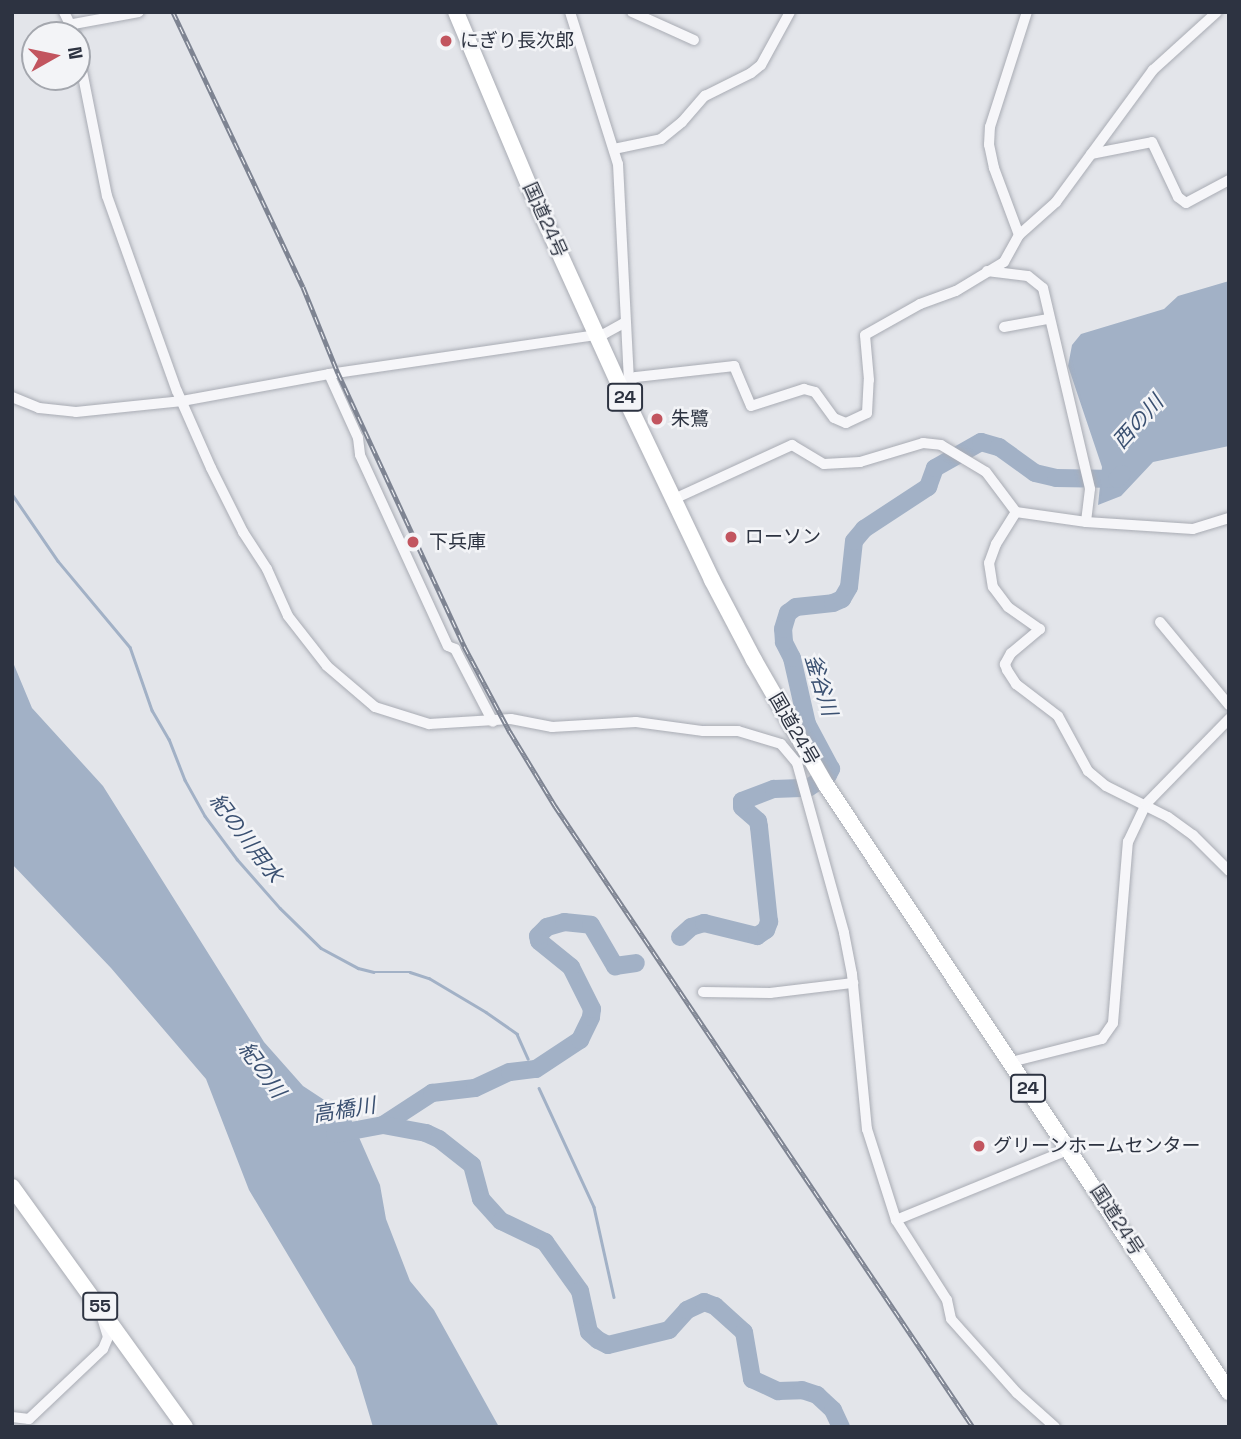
<!DOCTYPE html>
<html>
<head>
<meta charset="utf-8">
<style>
  body { margin:0 }
  #map { position:relative; width:1241px; height:1439px; overflow:hidden; background:#e3e5ea; font-family:"Space Grotesk","Noto Sans JP",sans-serif }
  div>[style] { position:absolute }
  .water>* { inset:0; background:#a2b1c6 }
  .stream>* { height:2.5px; margin:-1.25px; padding:0 1.25px; transform-origin:1.25px; border-radius:1.25px; background:#a2b1c6 }
  .river>* { height:18px; margin:-9px; padding:0 9px; transform-origin:9px; border-radius:9px; background:#a2b1c6 }
  .roads { filter:drop-shadow(0 0 2px #a9acb4) drop-shadow(0 0 2px #a9acb4) }
  .minor>* { height:10px; margin:-5px; padding:0 5px; transform-origin:5px; border-radius:5px; background:#f6f6f9 }
  .primary>* { height:16px; margin:-8px; padding:0 8px; transform-origin:8px; border-radius:8px; background:#fff }
  .trunk>* { height:16px; margin:-8px; padding:0 8px; transform-origin:8px; border-radius:8px; background:#fff }
  .rail>* { height:5px; margin-top:-2.5px; transform-origin:0; background:repeating-linear-gradient(90deg,#f3f4f7 0 8px,#7e8492 0 16px); box-sizing:border-box; border-block:2px solid #7e8492 }
  .dots>* { width:19px; height:19px; translate:-50% -50%; box-sizing:border-box; border:4px solid #f3f4f7; border-radius:50% }
  span { translate:-50% -50%; white-space:nowrap; text-align:center; line-height:1.15; -webkit-text-stroke:5px #f3f4f7; paint-order:stroke }
  .shield-label span { padding:2px 5px; background:#f3f4f7; border:2px solid; border-radius:5px; -webkit-text-stroke-width:0 }
  .shield-label { font-size:18px; color:#2d3341; font-weight:700 }
  .poi-label { font-size:19px; color:#2d3341 }
  .left { translate:0 -50%; text-align:left }
  .street-label { font-size:19px; color:#2d3341 }
  .water-label { font-size:21px; color:#3a5071; font-style:italic }
  .frame { position:absolute; inset:0; border:14px solid #2d3341; pointer-events:none }
  .north { position:absolute; left:21px; top:21px; width:70px; height:70px; box-sizing:border-box; background:#f3f4f7; border:2px solid #a4a7ae; border-radius:50%; rotate:81deg; font-size:19px; font-weight:700; line-height:28px; text-align:center; color:#2d3341 }
  .north::after { content:''; display:block; margin:auto; width:24px; height:32px; background:#c2555f; clip-path:polygon(50% 0,100% 100%,50% 72%,0 100%) }
</style>
</head>
<body>
<div id="map">
  <div class="water">
    <div style="clip-path:polygon(1229px 281px,1229px 446px,1153px 462px,1121px 496px,1098px 505px,1102px 467px,1068px 366px,1072px 345px,1081px 334px,1164px 309px,1178px 296px)"></div>
    <div style="clip-path:polygon(12px 660px,32px 708px,103px 786px,264px 1042px,303px 1086px,350px 1117px,380px 1185px,386px 1219px,410px 1281px,434px 1310px,499px 1427px,373px 1427px,355px 1367px,249px 1190px,206px 1079px,111px 968px,12px 864px)"></div>
  </div>
  <div class="stream">
    <div style="left:12px;top:494px;width:81px;rotate:55.5deg"></div>
    <div style="left:58px;top:561px;width:112px;rotate:50.1deg"></div>
    <div style="left:130px;top:647px;width:67px;rotate:70.8deg"></div>
    <div style="left:152px;top:710px;width:34px;rotate:60deg"></div>
    <div style="left:169px;top:739px;width:44px;rotate:68.7deg"></div>
    <div style="left:185px;top:780px;width:41px;rotate:60.9deg"></div>
    <div style="left:205px;top:816px;width:54px;rotate:53.3deg"></div>
    <div style="left:237px;top:859px;width:65px;rotate:48.7deg"></div>
    <div style="left:280px;top:908px;width:57px;rotate:44.3deg"></div>
    <div style="left:321px;top:948px;width:42px;rotate:28.4deg"></div>
    <div style="left:358px;top:968px;width:16px;rotate:14deg"></div>
    <div style="left:374px;top:972px;width:36px"></div>
    <div style="left:410px;top:972px;width:20px;rotate:18deg"></div>
    <div style="left:429px;top:978px;width:66px;rotate:30.8deg"></div>
    <div style="left:486px;top:1012px;width:38px;rotate:35deg"></div>
    <div style="left:517px;top:1034px;width:27px;rotate:66deg"></div>
    <div style="left:539px;top:1088px;width:131px;rotate:65.2deg"></div>
    <div style="left:594px;top:1207px;width:92px;rotate:77.5deg"></div>
  </div>
  <div class="river">
    <div style="left:680px;top:937px;width:15px;rotate:-42deg"></div>
    <div style="left:691px;top:927px;width:14px;rotate:-17deg"></div>
    <div style="left:704px;top:923px;width:55px;rotate:13.8deg"></div>
    <div style="left:757px;top:936px;width:11px;rotate:-34deg"></div>
    <div style="left:766px;top:930px;width:9px;rotate:-69deg"></div>
    <div style="left:769px;top:922px;width:96px;rotate:-96deg"></div>
    <div style="left:759px;top:827px;width:6px;rotate:-99deg"></div>
    <div style="left:758px;top:821px;width:21px;rotate:-139deg"></div>
    <div style="left:742px;top:807px;width:6px;rotate:-90deg"></div>
    <div style="left:742px;top:801px;width:34px;rotate:-21deg"></div>
    <div style="left:774px;top:789px;width:34px;rotate:-2deg"></div>
    <div style="left:808px;top:788px;width:24px;rotate:-33deg"></div>
    <div style="left:828px;top:775px;width:7px;rotate:-63deg"></div>
    <div style="left:831px;top:769px;width:51px;rotate:-118.1deg"></div>
    <div style="left:807px;top:724px;width:68px;rotate:-102.8deg"></div>
    <div style="left:792px;top:658px;width:18px;rotate:-117deg"></div>
    <div style="left:784px;top:642px;width:13px;rotate:-94deg"></div>
    <div style="left:783px;top:629px;width:17px;rotate:-73deg"></div>
    <div style="left:788px;top:613px;width:10px;rotate:-37deg"></div>
    <div style="left:796px;top:607px;width:37px;rotate:-6deg"></div>
    <div style="left:833px;top:603px;width:10px;rotate:-24deg"></div>
    <div style="left:842px;top:599px;width:14px;rotate:-60deg"></div>
    <div style="left:849px;top:587px;width:46px;rotate:-83.8deg"></div>
    <div style="left:854px;top:541px;width:16px;rotate:-50deg"></div>
    <div style="left:864px;top:529px;width:77px;rotate:-33.3deg"></div>
    <div style="left:928px;top:487px;width:20px;rotate:-70deg"></div>
    <div style="left:935px;top:468px;width:53px;rotate:-29.5deg"></div>
    <div style="left:981px;top:442px;width:19px;rotate:16deg"></div>
    <div style="left:999px;top:447px;width:44px;rotate:35.8deg"></div>
    <div style="left:1035px;top:473px;width:22px;rotate:13deg"></div>
    <div style="left:1056px;top:478px;width:61px;rotate:0.9deg"></div>
    <div style="left:1117px;top:479px;width:7px;rotate:-45deg"></div>
    <div style="left:383px;top:1125px;width:59px;rotate:-33.1deg"></div>
    <div style="left:432px;top:1093px;width:43px;rotate:-6.6deg"></div>
    <div style="left:475px;top:1088px;width:38px;rotate:-25deg"></div>
    <div style="left:510px;top:1072px;width:26px;rotate:-7deg"></div>
    <div style="left:536px;top:1069px;width:53px;rotate:-33.4deg"></div>
    <div style="left:580px;top:1040px;width:25px;rotate:-64deg"></div>
    <div style="left:591px;top:1017px;width:8px;rotate:-83deg"></div>
    <div style="left:592px;top:1009px;width:47px;rotate:-116.6deg"></div>
    <div style="left:571px;top:967px;width:41px;rotate:-140.9deg"></div>
    <div style="left:539px;top:941px;width:5px;rotate:-101deg"></div>
    <div style="left:538px;top:936px;width:13px;rotate:-45deg"></div>
    <div style="left:547px;top:927px;width:18px;rotate:-16deg"></div>
    <div style="left:564px;top:922px;width:27px;rotate:6deg"></div>
    <div style="left:591px;top:925px;width:48px;rotate:59.7deg"></div>
    <div style="left:615px;top:966px;width:21px;rotate:-8deg"></div>
    <div style="left:335px;top:1134px;width:49px;rotate:-10.6deg"></div>
    <div style="left:383px;top:1125px;width:44px;rotate:10.5deg"></div>
    <div style="left:426px;top:1133px;width:14px;rotate:25deg"></div>
    <div style="left:439px;top:1139px;width:42px;rotate:38.2deg"></div>
    <div style="left:472px;top:1165px;width:35px;rotate:75deg"></div>
    <div style="left:481px;top:1199px;width:30px;rotate:48deg"></div>
    <div style="left:501px;top:1221px;width:49px;rotate:25.5deg"></div>
    <div style="left:545px;top:1242px;width:60px;rotate:54.5deg"></div>
    <div style="left:580px;top:1291px;width:42px;rotate:77.6deg"></div>
    <div style="left:589px;top:1332px;width:12px;rotate:42deg"></div>
    <div style="left:598px;top:1340px;width:11px;rotate:27deg"></div>
    <div style="left:608px;top:1345px;width:63px;rotate:-13.8deg"></div>
    <div style="left:669px;top:1330px;width:27px;rotate:-48deg"></div>
    <div style="left:687px;top:1310px;width:19px;rotate:-25deg"></div>
    <div style="left:704px;top:1302px;width:12px;rotate:20deg"></div>
    <div style="left:715px;top:1306px;width:39px;rotate:42deg"></div>
    <div style="left:744px;top:1332px;width:48px;rotate:80.3deg"></div>
    <div style="left:752px;top:1379px;width:29px;rotate:25deg"></div>
    <div style="left:778px;top:1391px;width:24px;rotate:-2deg"></div>
    <div style="left:802px;top:1390px;width:16px;rotate:18deg"></div>
    <div style="left:817px;top:1395px;width:22px;rotate:43deg"></div>
    <div style="left:833px;top:1410px;width:19px;rotate:65deg"></div>
  </div>
  <div class="roads">
    <div class="minor">
      <div style="left:64px;top:12px;width:25px;rotate:64deg"></div>
      <div style="left:570px;top:12px;width:159px;rotate:72.5deg"></div>
      <div style="left:618px;top:164px;width:218px;rotate:87.1deg"></div>
      <div style="left:632px;top:12px;width:68px;rotate:24.3deg"></div>
      <div style="left:68px;top:25px;width:72px;rotate:-10.4deg"></div>
      <div style="left:77px;top:46px;width:153px;rotate:78.7deg"></div>
      <div style="left:107px;top:196px;width:207px;rotate:70.3deg"></div>
      <div style="left:177px;top:391px;width:84px;rotate:66.2deg"></div>
      <div style="left:211px;top:468px;width:72px;rotate:63.4deg"></div>
      <div style="left:243px;top:532px;width:44px;rotate:57deg"></div>
      <div style="left:267px;top:569px;width:51px;rotate:65.9deg"></div>
      <div style="left:288px;top:616px;width:63px;rotate:52deg"></div>
      <div style="left:327px;top:666px;width:63px;rotate:40.5deg"></div>
      <div style="left:375px;top:707px;width:57px;rotate:17.5deg"></div>
      <div style="left:429px;top:724px;width:82px;rotate:-3.5deg"></div>
      <div style="left:511px;top:719px;width:42px;rotate:11deg"></div>
      <div style="left:552px;top:727px;width:84px;rotate:-3.4deg"></div>
      <div style="left:636px;top:722px;width:68px;rotate:7.7deg"></div>
      <div style="left:703px;top:731px;width:35px"></div>
      <div style="left:738px;top:731px;width:45px;rotate:16.8deg"></div>
      <div style="left:781px;top:744px;width:25px;rotate:50deg"></div>
      <div style="left:797px;top:763px;width:176px;rotate:74.5deg"></div>
      <div style="left:844px;top:933px;width:42px;rotate:79deg"></div>
      <div style="left:852px;top:974px;width:156px;rotate:84.5deg"></div>
      <div style="left:867px;top:1129px;width:96px;rotate:72.3deg"></div>
      <div style="left:896px;top:1220px;width:95px;rotate:57.5deg"></div>
      <div style="left:947px;top:1300px;width:19px;rotate:78deg"></div>
      <div style="left:951px;top:1319px;width:99px;rotate:48.3deg"></div>
      <div style="left:1017px;top:1393px;width:51px;rotate:41.8deg"></div>
      <div style="left:614px;top:149px;width:48px;rotate:-12deg"></div>
      <div style="left:661px;top:139px;width:27px;rotate:-39deg"></div>
      <div style="left:682px;top:122px;width:35px;rotate:-49deg"></div>
      <div style="left:705px;top:96px;width:51px;rotate:-26.6deg"></div>
      <div style="left:751px;top:73px;width:13px;rotate:-39deg"></div>
      <div style="left:761px;top:65px;width:60px;rotate:-61.3deg"></div>
      <div style="left:1091px;top:154px;width:62px;rotate:-11.1deg"></div>
      <div style="left:1152px;top:142px;width:61px;rotate:64.7deg"></div>
      <div style="left:1178px;top:197px;width:10px;rotate:37deg"></div>
      <div style="left:1186px;top:203px;width:49px;rotate:-28.1deg"></div>
      <div style="left:1019px;top:235px;width:72px;rotate:-110.5deg"></div>
      <div style="left:994px;top:168px;width:24px;rotate:-102deg"></div>
      <div style="left:989px;top:145px;width:18px;rotate:-87deg"></div>
      <div style="left:990px;top:127px;width:121px;rotate:-72.2deg"></div>
      <div style="left:987px;top:271px;width:41px;rotate:7deg"></div>
      <div style="left:1028px;top:276px;width:19px;rotate:39deg"></div>
      <div style="left:1043px;top:288px;width:206px;rotate:76.8deg"></div>
      <div style="left:1090px;top:489px;width:33px;rotate:97deg"></div>
      <div style="left:1004px;top:327px;width:45px;rotate:-10.3deg"></div>
      <div style="left:329px;top:374px;width:70px;rotate:65.6deg"></div>
      <div style="left:358px;top:438px;width:17px;rotate:83deg"></div>
      <div style="left:360px;top:455px;width:210px;rotate:65.3deg"></div>
      <div style="left:448px;top:646px;width:8px;rotate:23deg"></div>
      <div style="left:455px;top:649px;width:82px;rotate:62.5deg"></div>
      <div style="left:620px;top:387px;width:19px;rotate:-32deg"></div>
      <div style="left:636px;top:377px;width:99px;rotate:-6.4deg"></div>
      <div style="left:734px;top:366px;width:43px;rotate:67deg"></div>
      <div style="left:751px;top:406px;width:56px;rotate:-17.8deg"></div>
      <div style="left:804px;top:389px;width:11px;rotate:15deg"></div>
      <div style="left:815px;top:392px;width:32px;rotate:54deg"></div>
      <div style="left:834px;top:418px;width:13px;rotate:23deg"></div>
      <div style="left:846px;top:423px;width:23px;rotate:-25deg"></div>
      <div style="left:867px;top:413px;width:33px;rotate:-87deg"></div>
      <div style="left:869px;top:380px;width:45px;rotate:-95.1deg"></div>
      <div style="left:865px;top:335px;width:63px;rotate:-29.4deg"></div>
      <div style="left:920px;top:304px;width:38px;rotate:-20deg"></div>
      <div style="left:956px;top:291px;width:56px;rotate:-31.1deg"></div>
      <div style="left:1004px;top:262px;width:31px;rotate:-61deg"></div>
      <div style="left:1019px;top:235px;width:50px;rotate:-41.7deg"></div>
      <div style="left:1056px;top:202px;width:164px;rotate:-53.7deg"></div>
      <div style="left:1153px;top:70px;width:86px;rotate:-42.2deg"></div>
      <div style="left:12px;top:397px;width:29px;rotate:22deg"></div>
      <div style="left:39px;top:408px;width:37px;rotate:6deg"></div>
      <div style="left:76px;top:412px;width:107px;rotate:-5.9deg"></div>
      <div style="left:182px;top:401px;width:149px;rotate:-10.4deg"></div>
      <div style="left:329px;top:374px;width:278px;rotate:-8.3deg"></div>
      <div style="left:604px;top:334px;width:23px;rotate:-29deg"></div>
      <div style="left:674px;top:499px;width:130px;rotate:-24.6deg"></div>
      <div style="left:792px;top:445px;width:37px;rotate:31deg"></div>
      <div style="left:824px;top:464px;width:36px;rotate:-3deg"></div>
      <div style="left:860px;top:462px;width:66px;rotate:-16.8deg"></div>
      <div style="left:923px;top:443px;width:18px;rotate:6deg"></div>
      <div style="left:941px;top:445px;width:52px;rotate:31deg"></div>
      <div style="left:986px;top:472px;width:50px;rotate:53.1deg"></div>
      <div style="left:1016px;top:512px;width:71px;rotate:8.1deg"></div>
      <div style="left:1086px;top:522px;width:107px;rotate:3.7deg"></div>
      <div style="left:1193px;top:529px;width:38px;rotate:-17deg"></div>
      <div style="left:1016px;top:512px;width:38px;rotate:122deg"></div>
      <div style="left:996px;top:544px;width:20px;rotate:110deg"></div>
      <div style="left:989px;top:563px;width:24px;rotate:81deg"></div>
      <div style="left:993px;top:587px;width:25px;rotate:53deg"></div>
      <div style="left:1008px;top:607px;width:39px;rotate:35deg"></div>
      <div style="left:1040px;top:629px;width:38px;rotate:140deg"></div>
      <div style="left:1011px;top:653px;width:13px;rotate:119deg"></div>
      <div style="left:1005px;top:664px;width:6px;rotate:72deg"></div>
      <div style="left:1007px;top:670px;width:17px;rotate:57deg"></div>
      <div style="left:1016px;top:684px;width:53px;rotate:37.3deg"></div>
      <div style="left:1058px;top:716px;width:63px;rotate:61.4deg"></div>
      <div style="left:1088px;top:771px;width:23px;rotate:40deg"></div>
      <div style="left:1106px;top:786px;width:69px;rotate:26.6deg"></div>
      <div style="left:1168px;top:817px;width:31px;rotate:36deg"></div>
      <div style="left:1193px;top:835px;width:51px;rotate:45deg"></div>
      <div style="left:1160px;top:622px;width:108px;rotate:50.3deg"></div>
      <div style="left:703px;top:992px;width:67px;rotate:0.9deg"></div>
      <div style="left:770px;top:993px;width:84px;rotate:-6.9deg"></div>
      <div style="left:1011px;top:1062px;width:94px;rotate:-14.2deg"></div>
      <div style="left:1102px;top:1039px;width:19px;rotate:-55deg"></div>
      <div style="left:1113px;top:1023px;width:182px;rotate:-85.3deg"></div>
      <div style="left:1128px;top:842px;width:42px;rotate:-64.7deg"></div>
      <div style="left:1146px;top:804px;width:119px;rotate:-45.7deg"></div>
      <div style="left:896px;top:1220px;width:188px;rotate:-22.2deg"></div>
      <div style="left:12px;top:1417px;width:17px;rotate:7deg"></div>
      <div style="left:29px;top:1419px;width:102px;rotate:-43.4deg"></div>
      <div style="left:103px;top:1349px;width:13px;rotate:-67deg"></div>
      <div style="left:108px;top:1337px;width:21px;rotate:-107deg"></div>
    </div>
    <div class="primary">
      <div style="left:12px;top:1187px;width:296px;rotate:54.2deg"></div>
    </div>
    <div class="trunk">
      <div style="left:456px;top:12px;width:189px;rotate:67.2deg"></div>
      <div style="left:529px;top:186px;width:221px;rotate:65.6deg"></div>
      <div style="left:620px;top:387px;width:214px;rotate:64.5deg"></div>
      <div style="left:712px;top:580px;width:90px;rotate:62.3deg"></div>
      <div style="left:754px;top:660px;width:144px;rotate:60.1deg"></div>
      <div style="left:826px;top:785px;width:729px;rotate:56.42deg"></div>
    </div>
  </div>
  <div class="rail">
    <div style="left:173px;top:12px;width:304px;rotate:64.7deg"></div>
    <div style="left:303px;top:287px;width:93px;rotate:67.9deg"></div>
    <div style="left:338px;top:373px;width:301px;rotate:65.2deg"></div>
    <div style="left:464px;top:646px;width:98px;rotate:61.9deg"></div>
    <div style="left:510px;top:732px;width:87px;rotate:58.7deg"></div>
    <div style="left:555px;top:806px;width:749px;rotate:56.06deg"></div>
  </div>
  <div class="dots">
    <div style="left:446px;top:41px;background:#c2555f"></div>
    <div style="left:657px;top:419px;background:#c2555f"></div>
    <div style="left:731px;top:537px;background:#c2555f"></div>
    <div style="left:413px;top:542px;background:#c2555f"></div>
    <div style="left:979px;top:1146px;background:#c2555f"></div>
  </div>
  <div class="shield-label">
    <span style="left:625px;top:397px">24</span>
    <span style="left:1028px;top:1088px">24</span>
    <span style="left:100px;top:1306px">55</span>
  </div>
  <div class="poi-label">
    <span class="left" style="left:460px;top:41px">にぎり長次郎</span>
    <span class="left" style="left:671px;top:419px">朱鷺</span>
    <span class="left" style="left:745px;top:537px">ローソン</span>
    <span class="left" style="left:429px;top:542px">下兵庫</span>
    <span class="left" style="left:993px;top:1146px">グリーンホームセンター</span>
  </div>
  <div class="street-label">
    <span style="left:545px;top:220px;rotate:66deg">国道24号</span>
    <span style="left:794px;top:729px;rotate:60deg">国道24号</span>
    <span style="left:1117px;top:1220px;rotate:57deg">国道24号</span>
  </div>
  <div class="water-label">
    <span style="left:1138px;top:422px;rotate:-48deg">西の川</span>
    <span style="left:821px;top:685px;rotate:73deg">釜谷川</span>
    <span style="left:246px;top:838px;rotate:53deg">紀の川用水</span>
    <span style="left:262px;top:1070px;rotate:54deg">紀の川</span>
    <span style="left:344px;top:1110px;rotate:-9deg">高橋川</span>
  </div>
  <div class="frame"></div>
  <div class="north">N</div>
</div>
</body>
</html>
